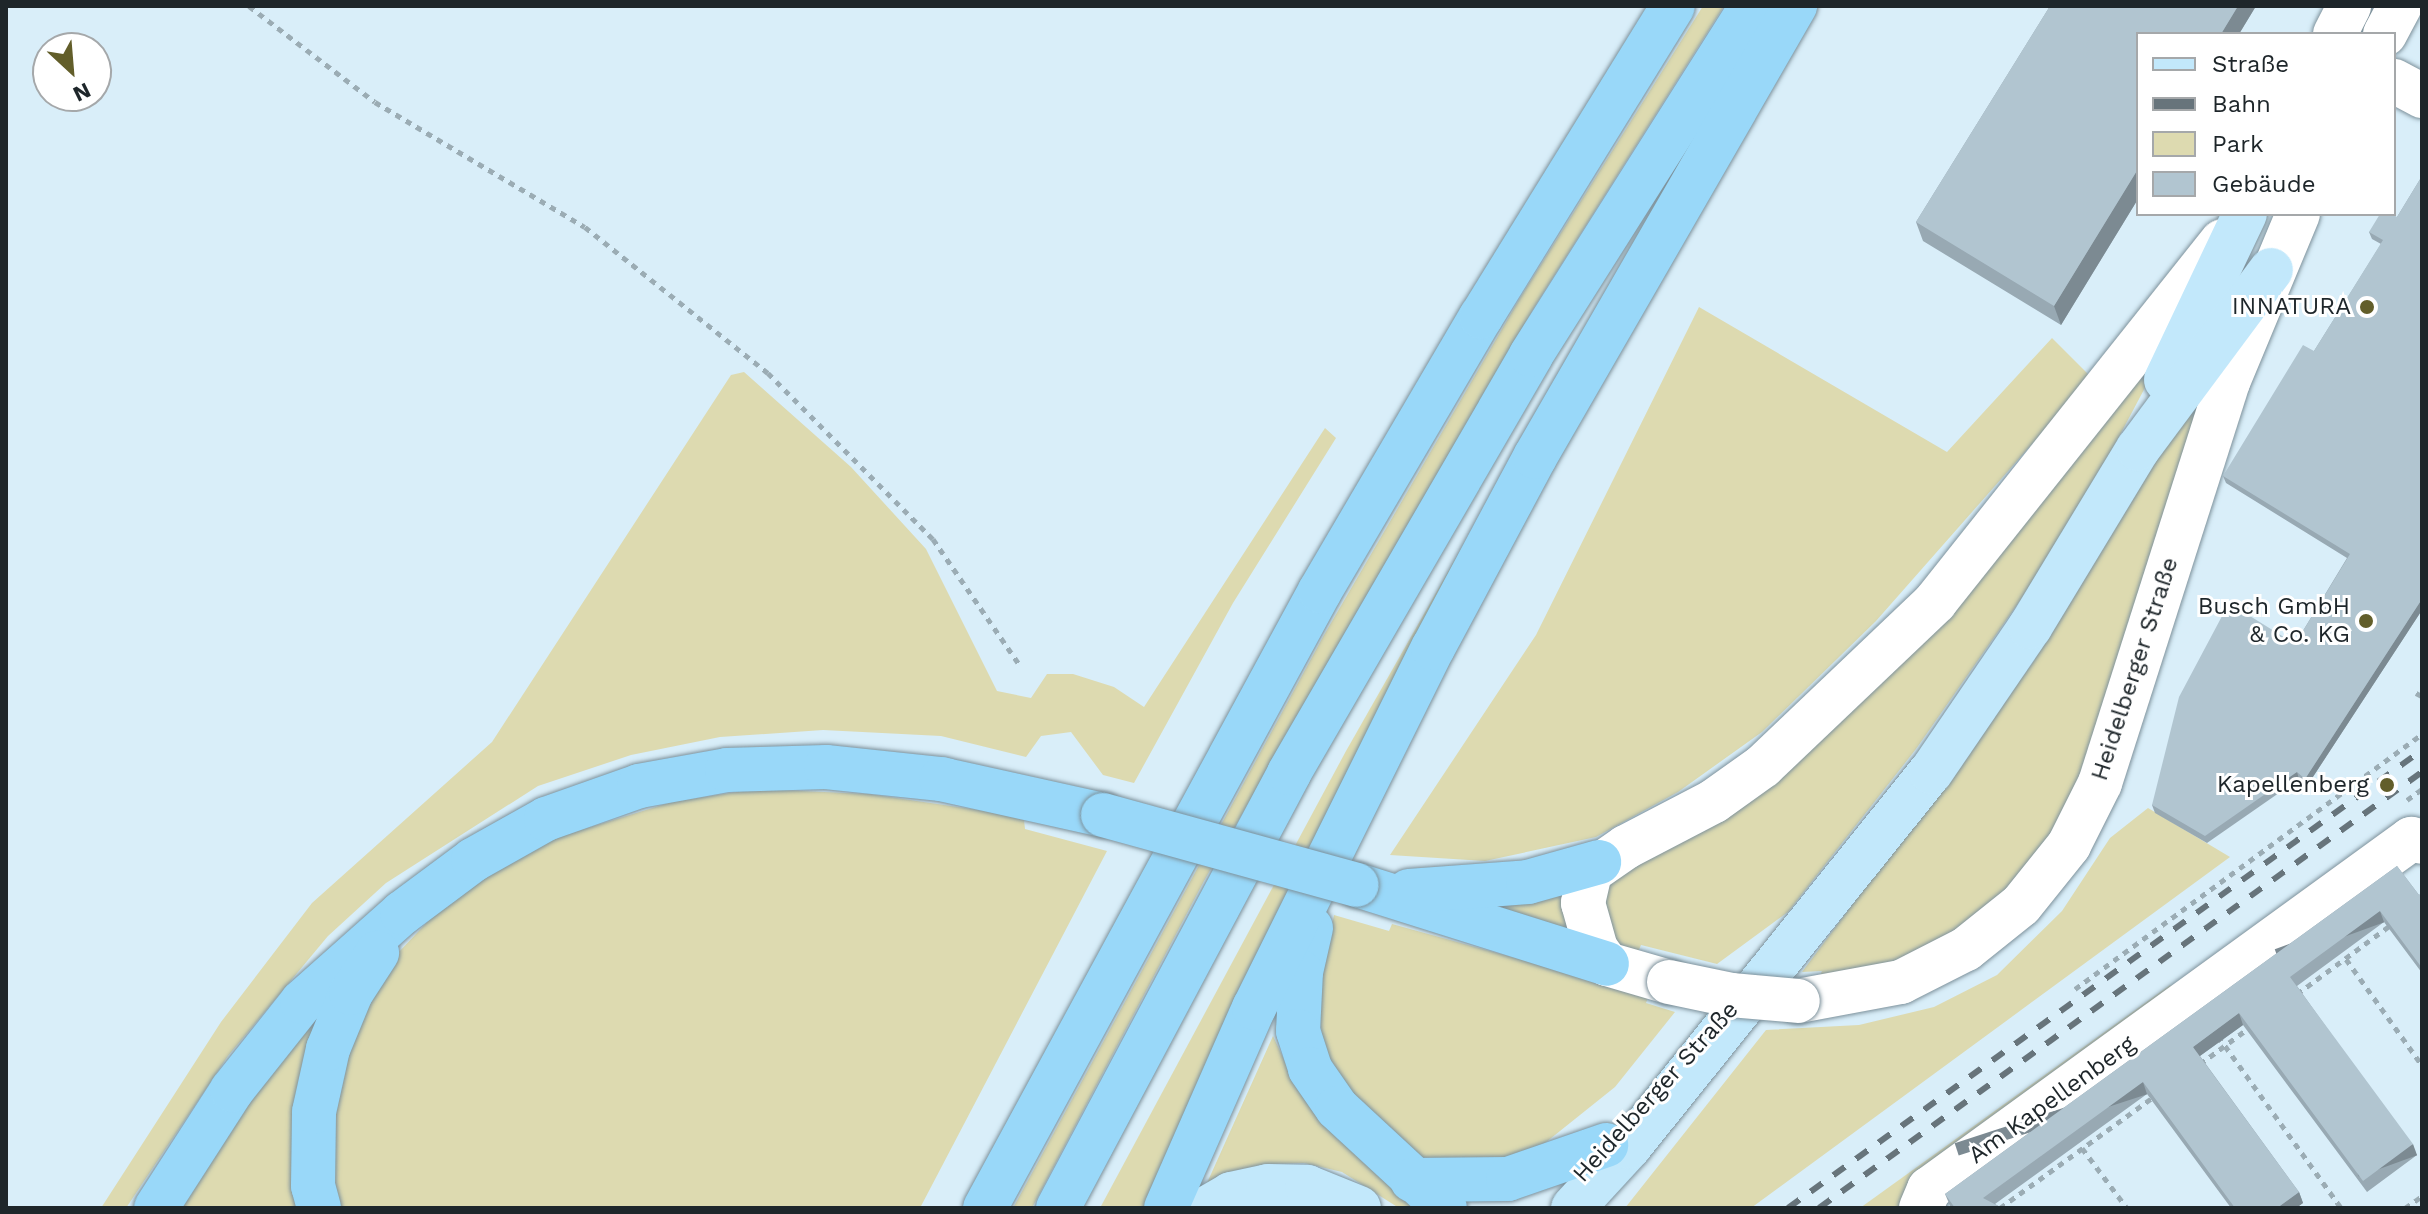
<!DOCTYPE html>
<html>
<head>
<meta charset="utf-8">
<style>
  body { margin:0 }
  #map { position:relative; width:2428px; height:1214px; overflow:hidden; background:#d9eef9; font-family:"Work Sans",sans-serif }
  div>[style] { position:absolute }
  .green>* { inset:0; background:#dddab0 }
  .path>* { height:5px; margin-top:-2.5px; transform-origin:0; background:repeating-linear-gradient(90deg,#9bacb4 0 6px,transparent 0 12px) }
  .roads { filter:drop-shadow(0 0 2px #7d919b) drop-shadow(0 0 2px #7d919b) }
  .minor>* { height:44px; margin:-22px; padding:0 22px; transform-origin:22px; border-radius:22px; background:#fff }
  .major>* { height:44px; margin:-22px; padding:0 22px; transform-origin:22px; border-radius:22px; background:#c2e8fb }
  .highway>* { height:44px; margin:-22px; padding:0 22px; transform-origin:22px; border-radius:22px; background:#99d8f9 }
  .rail>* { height:6px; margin-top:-3px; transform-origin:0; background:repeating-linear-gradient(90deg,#67747b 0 14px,transparent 0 28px) }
  .bridges { filter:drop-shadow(0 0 2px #7d919b) drop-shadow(0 0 2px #7d919b) }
  .minor-bridge>* { height:44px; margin:-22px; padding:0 22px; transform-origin:22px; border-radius:22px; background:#fff }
  .highway-bridge>* { height:44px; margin:-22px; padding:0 22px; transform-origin:22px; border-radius:22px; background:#99d8f9 }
  .wall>* { inset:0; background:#98a9b3 }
  .shaded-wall>* { inset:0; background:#7c8a92; transform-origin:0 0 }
  .building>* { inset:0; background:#b1c5d0 }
  .dots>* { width:22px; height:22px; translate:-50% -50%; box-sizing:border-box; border:4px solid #fff; border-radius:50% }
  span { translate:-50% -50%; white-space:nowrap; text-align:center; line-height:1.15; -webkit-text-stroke:6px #fff; paint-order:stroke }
  .poi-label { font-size:24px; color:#1e262a }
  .right { translate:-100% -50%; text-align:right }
  .street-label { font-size:24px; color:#1e262a }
  .frame { position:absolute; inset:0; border:8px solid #1e262a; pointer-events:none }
  .legend { position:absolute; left:2136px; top:32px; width:260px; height:184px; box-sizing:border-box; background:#fff; border:2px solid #a5a8aa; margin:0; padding:10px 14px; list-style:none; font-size:24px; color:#1e262a }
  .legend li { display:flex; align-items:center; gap:16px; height:40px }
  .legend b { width:40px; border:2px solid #a5a8aa }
  .north { position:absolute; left:32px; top:32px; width:80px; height:80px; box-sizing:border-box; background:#fff; border:2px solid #a5a8aa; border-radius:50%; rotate:154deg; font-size:22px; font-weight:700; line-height:32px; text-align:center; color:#1e262a }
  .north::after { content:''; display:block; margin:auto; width:28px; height:36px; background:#625e2a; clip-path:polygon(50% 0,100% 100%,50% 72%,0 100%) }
</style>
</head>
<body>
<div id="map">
  <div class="green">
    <div style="clip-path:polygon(1703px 6px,1724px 6px,1535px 306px,1340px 642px,1204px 881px,1032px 1208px,1013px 1208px,1324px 635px,1520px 298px)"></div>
    <div style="clip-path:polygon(1699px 307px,1947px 452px,2052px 338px,2091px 377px,1876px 621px,1762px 732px,1678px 792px,1596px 837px,1485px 861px,1390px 855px,1536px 635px)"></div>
    <div style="clip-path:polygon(2184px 314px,2112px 450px,2028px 589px,1916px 749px,1788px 912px,1717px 964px,1641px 945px,1637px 954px,1612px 948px,1603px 932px,1606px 885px,1668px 847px)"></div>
    <div style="clip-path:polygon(2215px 363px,2084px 780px,2015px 891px,1918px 956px,1818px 979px,1822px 971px,1802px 972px,2032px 664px)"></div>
    <div style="clip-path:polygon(744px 372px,851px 467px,926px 549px,997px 691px,1031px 698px,1047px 674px,1073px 674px,1114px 687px,1144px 707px,1325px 428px,1336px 438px,1233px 603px,1134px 783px,1103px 775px,1071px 732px,1041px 736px,1026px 757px,941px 736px,823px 730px,720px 737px,631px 755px,538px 786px,386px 883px,328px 936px,228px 1056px,126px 1208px,101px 1208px,221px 1022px,312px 903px,492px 742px,731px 375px)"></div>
    <div style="clip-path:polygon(1478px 519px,1150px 1208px,1100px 1208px,1346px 751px)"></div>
    <div style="clip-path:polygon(756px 789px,869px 794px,985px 811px,1024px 820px,1025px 829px,1107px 851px,920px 1208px,333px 1208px,327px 1180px,345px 1038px,397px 954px,434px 915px,476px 883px,558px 837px,672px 802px)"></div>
    <div style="clip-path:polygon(2148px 808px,2230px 857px,1751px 1208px,1625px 1208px,1766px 1030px,1859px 1025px,1934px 1007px,1997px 975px,2062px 911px,2110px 838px)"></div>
    <div style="clip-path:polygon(1566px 892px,1568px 929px,1486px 908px)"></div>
    <div style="clip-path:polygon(1334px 915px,1389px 931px,1392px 924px,1649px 995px,1646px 1003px,1675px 1012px,1615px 1087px,1545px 1143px,1519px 1157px,1423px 1161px,1354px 1097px,1324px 1049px,1317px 996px)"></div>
    <div style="clip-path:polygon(2170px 985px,2177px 994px,1907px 1208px,1860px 1208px)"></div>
    <div style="clip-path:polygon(323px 1009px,301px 1208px,174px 1208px,226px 1125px)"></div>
    <div style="clip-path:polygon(1273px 1036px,1294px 1081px,1414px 1208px,1399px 1208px,1342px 1172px,1304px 1163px,1266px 1164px,1207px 1183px)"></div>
  </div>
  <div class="path">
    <div style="left:249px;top:6px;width:158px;rotate:37.3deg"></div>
    <div style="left:375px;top:102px;width:244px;rotate:30.8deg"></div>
    <div style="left:585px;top:227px;width:234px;rotate:38.6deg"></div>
    <div style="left:768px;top:373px;width:234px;rotate:45.2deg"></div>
    <div style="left:933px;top:539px;width:152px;rotate:55.5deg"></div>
    <div style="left:2416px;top:693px;width:7px;rotate:27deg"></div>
    <div style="left:2407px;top:800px;width:19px;rotate:-36deg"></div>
    <div style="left:2346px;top:959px;width:130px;rotate:54.4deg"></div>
    <div style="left:2075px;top:989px;width:431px;rotate:-36.3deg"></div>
    <div style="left:2297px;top:994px;width:118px;rotate:-36.4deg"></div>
    <div style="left:2218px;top:1036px;width:211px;rotate:54.4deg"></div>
    <div style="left:2200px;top:1064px;width:62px;rotate:-36.5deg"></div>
    <div style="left:2082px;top:1148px;width:75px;rotate:53.1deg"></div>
    <div style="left:2000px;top:1208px;width:193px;rotate:-35.9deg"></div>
    <div style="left:2405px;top:1208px;width:21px;rotate:-35deg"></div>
  </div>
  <div class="roads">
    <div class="minor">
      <div style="left:2335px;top:34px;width:31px;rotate:-63deg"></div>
      <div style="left:2385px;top:34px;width:32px;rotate:-62deg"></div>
      <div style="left:2394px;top:81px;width:32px;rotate:28deg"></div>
      <div style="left:1669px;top:982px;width:65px;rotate:-163.8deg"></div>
      <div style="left:1607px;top:964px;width:19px;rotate:-126deg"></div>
      <div style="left:1596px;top:949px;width:48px;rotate:-105.8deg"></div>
      <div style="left:1583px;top:903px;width:32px;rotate:-77deg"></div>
      <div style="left:1590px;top:872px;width:44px;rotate:-34.8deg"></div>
      <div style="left:1626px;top:847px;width:99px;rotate:-27.6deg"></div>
      <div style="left:1714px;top:801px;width:60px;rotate:-35.5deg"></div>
      <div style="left:1763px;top:766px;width:238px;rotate:-43.6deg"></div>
      <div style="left:1935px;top:602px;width:461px;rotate:-51.5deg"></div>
      <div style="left:1798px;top:1001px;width:105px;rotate:-10.5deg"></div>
      <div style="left:1901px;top:982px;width:73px;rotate:-26.9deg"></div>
      <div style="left:1966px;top:949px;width:70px;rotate:-38.7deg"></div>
      <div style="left:2021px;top:905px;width:77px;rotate:-51.3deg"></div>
      <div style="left:2069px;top:845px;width:69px;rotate:-63.4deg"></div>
      <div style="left:2100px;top:783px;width:421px;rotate:-72.3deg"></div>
      <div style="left:2228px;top:382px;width:182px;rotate:-67.4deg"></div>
      <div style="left:1921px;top:1208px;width:21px;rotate:-67deg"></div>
      <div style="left:1929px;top:1189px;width:596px;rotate:-35.98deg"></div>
      <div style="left:2411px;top:839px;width:11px;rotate:15deg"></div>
    </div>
    <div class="major">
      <div style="left:2166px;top:380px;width:184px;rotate:-64.6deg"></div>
      <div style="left:1207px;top:1208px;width:28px;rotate:-30deg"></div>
      <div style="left:1231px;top:1194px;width:38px;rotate:-12deg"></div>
      <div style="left:1268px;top:1186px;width:39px;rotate:1deg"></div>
      <div style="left:1307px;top:1187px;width:56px;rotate:22deg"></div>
      <div style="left:1573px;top:1208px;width:83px;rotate:-47.4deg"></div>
      <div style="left:1629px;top:1147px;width:481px;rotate:-51.2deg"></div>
      <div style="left:1931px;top:772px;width:176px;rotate:-55.7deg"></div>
      <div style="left:2030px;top:627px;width:208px;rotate:-58.8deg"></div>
      <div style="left:2138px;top:449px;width:223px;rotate:-53.4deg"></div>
    </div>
    <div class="highway">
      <div style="left:1357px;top:885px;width:262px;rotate:17.5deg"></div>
      <div style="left:1409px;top:891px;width:119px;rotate:-4.3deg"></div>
      <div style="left:1528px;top:882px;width:74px;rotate:-15.7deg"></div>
      <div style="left:1311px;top:928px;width:45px;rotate:102.8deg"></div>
      <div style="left:1301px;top:972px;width:59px;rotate:92.9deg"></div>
      <div style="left:1298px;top:1031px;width:40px;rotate:72deg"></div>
      <div style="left:1310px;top:1069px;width:47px;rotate:55.3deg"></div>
      <div style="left:1337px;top:1108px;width:147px;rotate:42.8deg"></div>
      <div style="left:1412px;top:1180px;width:96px;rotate:-0.6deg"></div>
      <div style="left:1508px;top:1179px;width:104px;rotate:-19.1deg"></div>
      <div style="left:156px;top:1208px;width:140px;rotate:-57.2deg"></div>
      <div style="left:232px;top:1090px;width:112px;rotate:-51.5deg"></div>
      <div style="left:302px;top:1002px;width:134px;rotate:-41.7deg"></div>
      <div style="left:402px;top:913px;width:89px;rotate:-36.7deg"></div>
      <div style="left:473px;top:860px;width:84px;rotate:-29.3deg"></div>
      <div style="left:546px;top:819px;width:99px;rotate:-19.5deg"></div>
      <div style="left:639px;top:786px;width:89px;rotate:-10.3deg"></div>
      <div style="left:727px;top:770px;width:99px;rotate:-1.7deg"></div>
      <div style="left:826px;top:767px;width:116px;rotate:6deg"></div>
      <div style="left:941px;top:779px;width:166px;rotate:12.5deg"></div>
      <div style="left:319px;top:1208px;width:23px;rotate:-105deg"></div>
      <div style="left:313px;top:1186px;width:74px;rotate:-89.2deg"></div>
      <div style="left:314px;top:1112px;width:65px;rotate:-77.5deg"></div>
      <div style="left:328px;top:1049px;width:61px;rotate:-67.7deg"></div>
      <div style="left:351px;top:993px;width:48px;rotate:-57deg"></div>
      <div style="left:985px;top:1208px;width:702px;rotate:-61.5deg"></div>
      <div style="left:1320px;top:591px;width:318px;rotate:-59.6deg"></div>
      <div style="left:1481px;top:317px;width:365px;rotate:-58.3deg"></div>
      <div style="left:1058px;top:1208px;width:493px;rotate:-62deg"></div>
      <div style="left:1289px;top:773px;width:483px;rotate:-59.9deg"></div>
      <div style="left:1531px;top:355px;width:413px;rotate:-57.7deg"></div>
      <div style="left:1166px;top:1208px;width:219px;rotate:-66.3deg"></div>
      <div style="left:1254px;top:1008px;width:402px;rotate:-63.6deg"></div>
      <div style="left:1433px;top:648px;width:217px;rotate:-61.9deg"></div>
      <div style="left:1535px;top:457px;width:521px;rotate:-60.04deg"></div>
    </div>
  </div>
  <div class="rail">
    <div style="left:1788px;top:1208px;width:782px;rotate:-35.84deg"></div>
    <div style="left:1819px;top:1208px;width:744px;rotate:-35.87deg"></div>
  </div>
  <div class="bridges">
    <div class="minor-bridge">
      <div style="left:1669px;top:982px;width:63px;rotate:11.8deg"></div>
      <div style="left:1731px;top:995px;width:67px;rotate:5.1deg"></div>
    </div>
    <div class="highway-bridge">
      <div style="left:1103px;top:815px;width:263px;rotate:15.4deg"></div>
    </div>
  </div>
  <div class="wall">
    <div style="clip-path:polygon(2050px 6px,2256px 6px,2239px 34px,2138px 34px,2138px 199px,2061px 325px,1923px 241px,1916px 222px)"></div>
    <div style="clip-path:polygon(2422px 176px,2422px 610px,2307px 786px,2299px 779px,2207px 843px,2155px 813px,2152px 805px,2295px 644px,2347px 558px,2226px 483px,2223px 476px,2314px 351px,2381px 244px,2372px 239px,2369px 232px,2397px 217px)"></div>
    <div style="clip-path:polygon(2397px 866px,2419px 895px,2422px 893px,2422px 973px,2384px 922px,2297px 986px,2417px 1155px,2367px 1192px,2243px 1025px,2200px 1056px,2299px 1192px,2303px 1203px,2296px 1208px,2231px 1208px,2147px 1094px,1995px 1204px,2002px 1208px,1951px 1208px,1945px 1194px)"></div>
  </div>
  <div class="shaded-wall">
    <div style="clip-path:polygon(2238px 6px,2256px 6px,2239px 34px,2221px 34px)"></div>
    <div style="clip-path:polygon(2138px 169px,2138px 199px,2061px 325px,2054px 306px)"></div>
    <div style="clip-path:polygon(2422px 599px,2422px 610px,2307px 786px,2305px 779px)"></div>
    <div style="left:2297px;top:772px;width:7px;height:112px;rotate:74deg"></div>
    <div style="left:2380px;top:911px;width:12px;height:112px;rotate:70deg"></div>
    <div style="clip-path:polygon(2239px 1013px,2243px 1025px,2197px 1058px,2193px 1047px)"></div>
    <div style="left:2143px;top:1082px;width:13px;height:198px;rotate:72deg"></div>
    <div style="left:2413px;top:1144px;width:12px;height:62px;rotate:70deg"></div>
    <div style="clip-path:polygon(2299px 1192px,2303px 1203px,2296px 1208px,2277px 1208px)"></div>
  </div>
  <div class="building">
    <div style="clip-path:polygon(2050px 6px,2238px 6px,2221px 34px,2138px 34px,2138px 169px,2054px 306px,1916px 222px)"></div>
    <div style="clip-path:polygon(2422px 176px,2422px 599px,2305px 779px,2297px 772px,2205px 836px,2152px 805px,2179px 697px,2229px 603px,2295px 644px,2350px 554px,2223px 476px,2303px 345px,2314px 351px,2383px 240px,2369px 232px,2380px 214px,2392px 214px,2397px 217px)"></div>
    <div style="clip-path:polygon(2397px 866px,2419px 895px,2422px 893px,2422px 968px,2380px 911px,2290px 977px,2413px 1144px,2363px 1181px,2239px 1013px,2193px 1047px,2299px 1192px,2277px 1208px,2235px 1208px,2143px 1082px,1983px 1198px,2002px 1208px,1955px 1208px,1945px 1194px)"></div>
  </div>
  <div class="dots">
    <div style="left:2367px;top:307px;background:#625e2a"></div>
    <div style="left:2366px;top:621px;background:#625e2a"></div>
    <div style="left:2387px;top:785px;background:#625e2a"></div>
  </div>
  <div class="poi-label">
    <span class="right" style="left:2351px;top:307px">INNATURA</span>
    <span class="right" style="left:2350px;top:621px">Busch GmbH<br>&amp; Co. KG</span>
    <span class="right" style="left:2369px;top:785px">Kapellenberg</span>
  </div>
  <div class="street-label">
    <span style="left:2135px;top:669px;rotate:-72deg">Heidelberger Straße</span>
    <span style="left:1656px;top:1092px;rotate:-48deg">Heidelberger Straße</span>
    <span style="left:2052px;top:1100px;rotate:-36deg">Am Kapellenberg</span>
  </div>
  <div class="frame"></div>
  <ul class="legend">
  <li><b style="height:10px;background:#c2e8fb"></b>Straße</li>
  <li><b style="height:10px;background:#67747b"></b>Bahn</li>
  <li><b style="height:22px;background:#dddab0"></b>Park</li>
  <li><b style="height:22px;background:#b1c5d0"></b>Gebäude</li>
  </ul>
  <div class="north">N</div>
</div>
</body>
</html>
